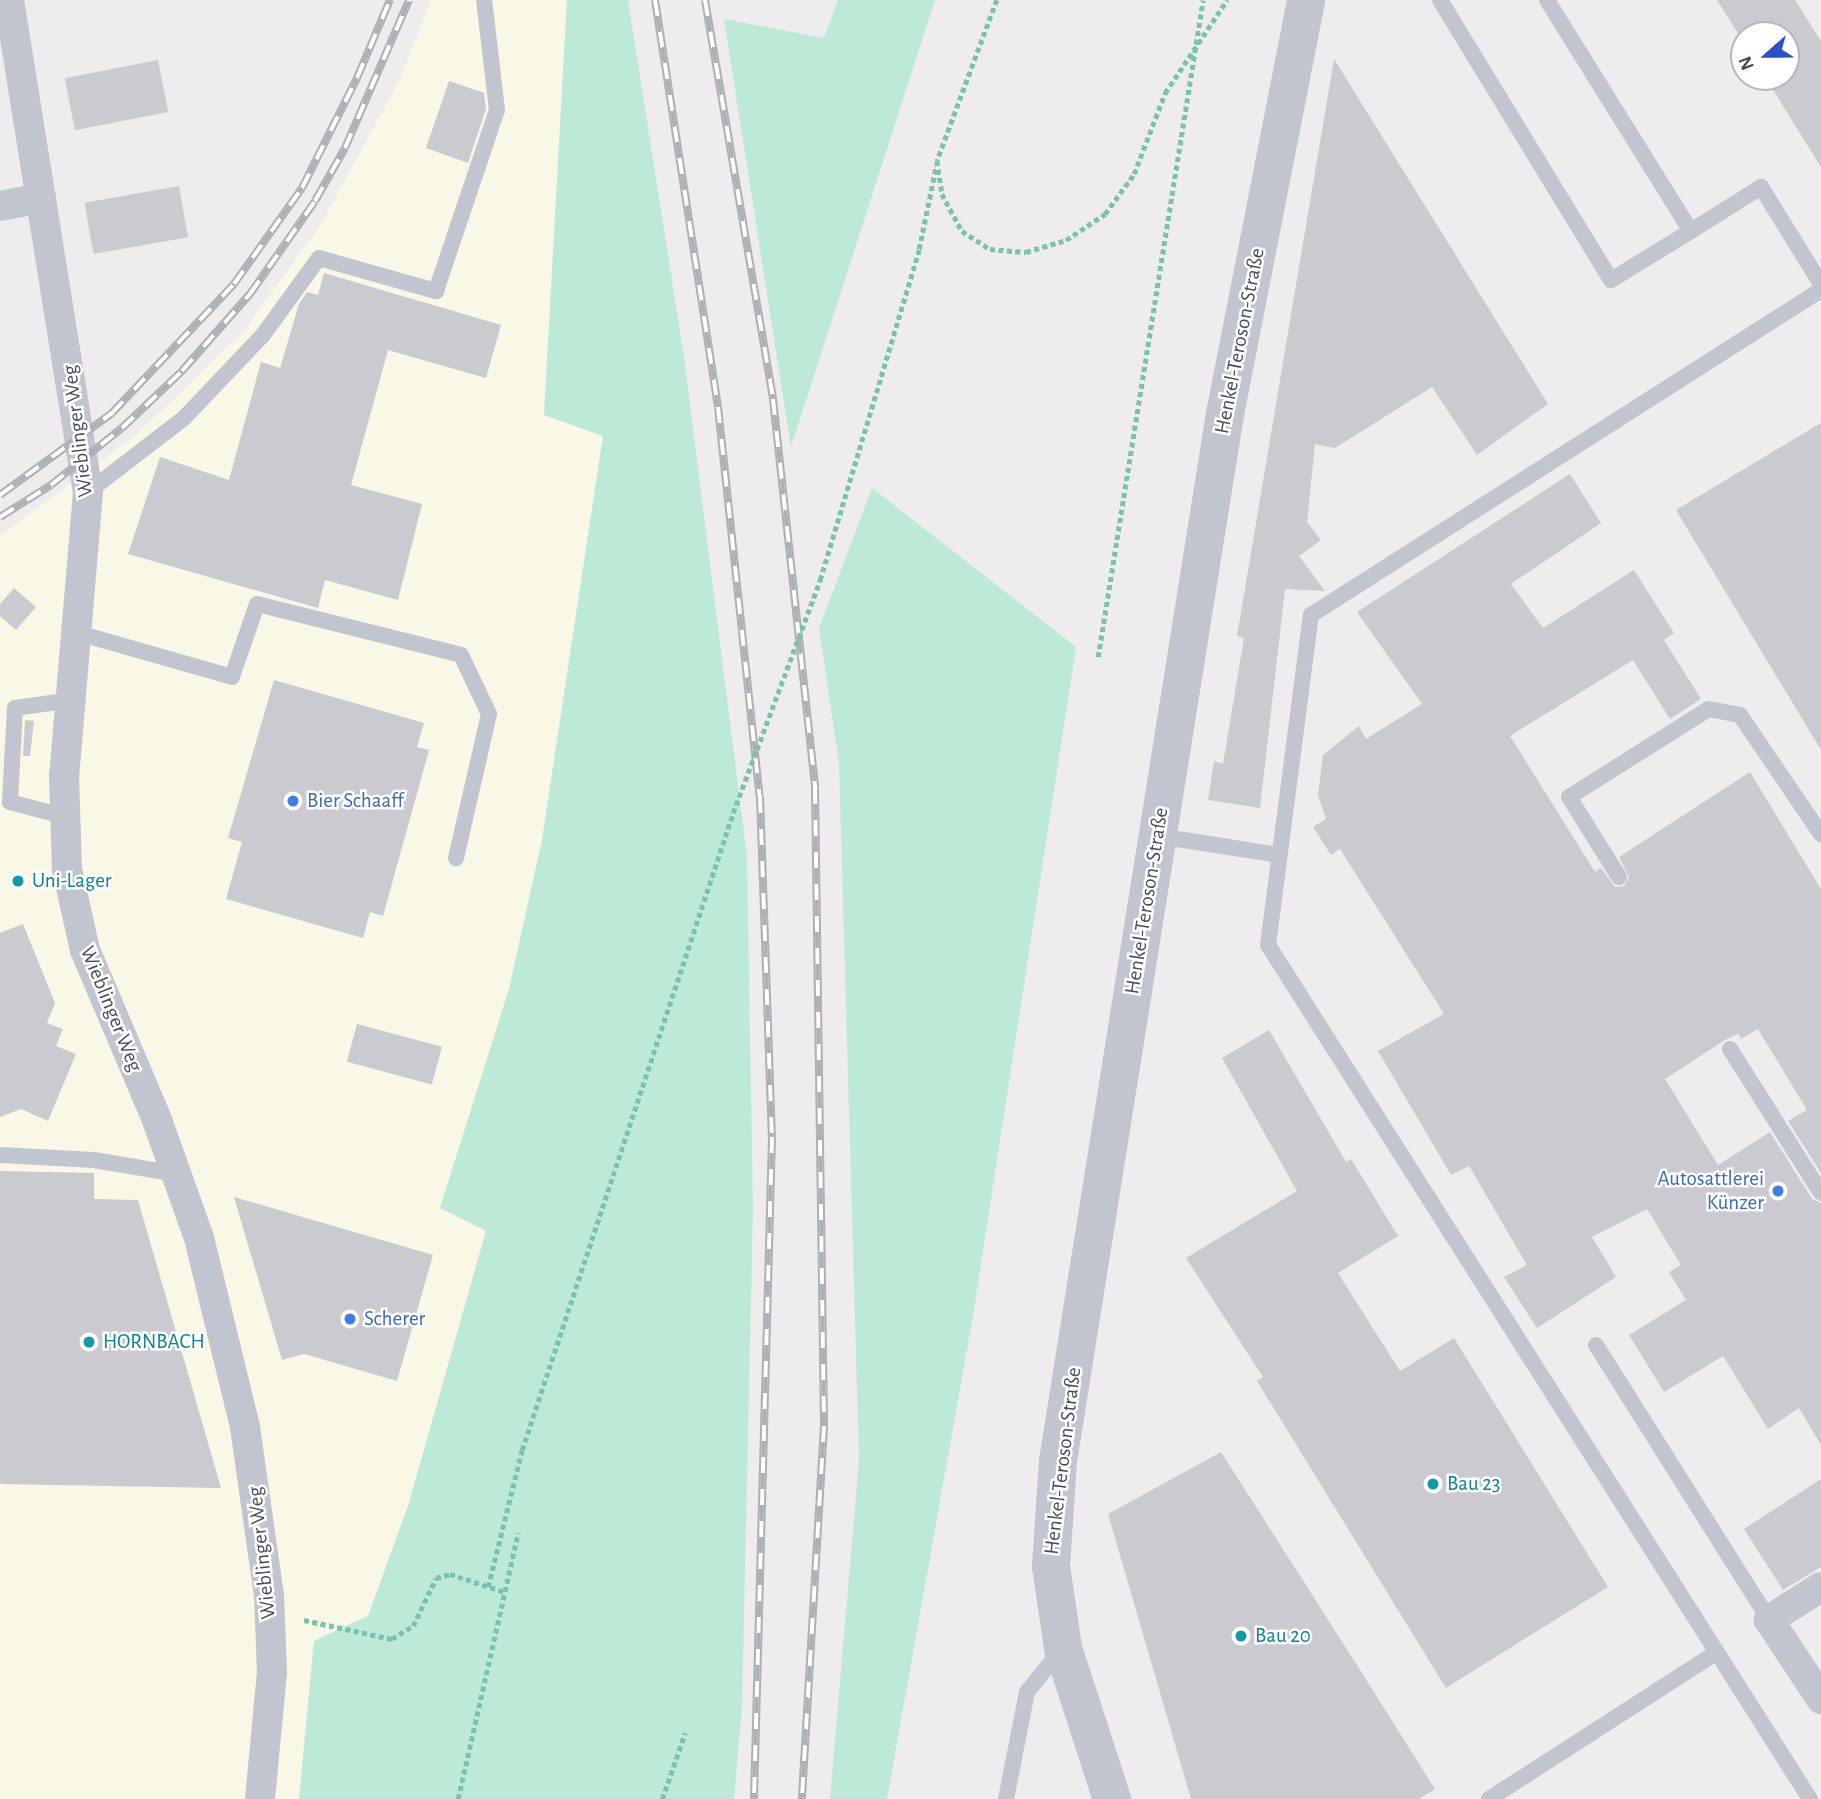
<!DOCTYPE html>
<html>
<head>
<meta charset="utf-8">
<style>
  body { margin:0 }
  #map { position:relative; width:1821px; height:1799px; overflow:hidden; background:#eeecec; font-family:"Alegreya Sans",sans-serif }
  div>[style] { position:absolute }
  .commercial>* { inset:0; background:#f9f7e5 }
  .green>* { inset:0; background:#bde9d7 }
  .building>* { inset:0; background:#cacad0; transform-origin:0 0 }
  .path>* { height:4.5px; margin-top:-2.25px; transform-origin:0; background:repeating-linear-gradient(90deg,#79c3ae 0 5px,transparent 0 8.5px) }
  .service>* { height:16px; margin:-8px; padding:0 8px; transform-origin:8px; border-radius:8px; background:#c0c5d0 }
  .minor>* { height:30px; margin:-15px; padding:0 15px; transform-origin:15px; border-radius:15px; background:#c0c5d0 }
  .tertiary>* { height:38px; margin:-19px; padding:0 19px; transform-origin:19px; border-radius:19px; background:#c0c5d0 }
  .rail>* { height:8px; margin-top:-4px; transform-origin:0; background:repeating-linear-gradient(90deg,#fff 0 16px,#afb0b6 0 32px); box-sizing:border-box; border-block:2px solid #afb0b6 }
  .path-bridge>* { height:4.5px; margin-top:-2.25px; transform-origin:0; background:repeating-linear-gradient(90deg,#79c3ae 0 5px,transparent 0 8.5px) }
  .dots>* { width:19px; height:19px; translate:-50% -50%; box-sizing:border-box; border:4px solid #fff; border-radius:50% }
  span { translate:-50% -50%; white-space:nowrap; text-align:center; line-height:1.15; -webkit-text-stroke:5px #fff; paint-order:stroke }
  .street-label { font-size:21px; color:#464c57 }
  .shop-label { font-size:21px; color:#366cbe }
  .left { translate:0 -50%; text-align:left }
  .right { translate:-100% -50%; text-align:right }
  .culture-label { font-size:21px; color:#0d838f }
  .north { position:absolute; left:1730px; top:21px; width:70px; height:70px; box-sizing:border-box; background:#fff; border:2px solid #b5b7bc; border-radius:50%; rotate:249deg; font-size:19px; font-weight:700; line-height:28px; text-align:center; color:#464c57 }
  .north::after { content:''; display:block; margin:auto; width:24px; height:32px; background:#2a50ca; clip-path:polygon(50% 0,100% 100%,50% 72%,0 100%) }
</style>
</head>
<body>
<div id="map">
  <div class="commercial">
    <div style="clip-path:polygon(431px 0,567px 0,544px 415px,603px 435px,542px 840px,509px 989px,486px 1231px,408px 1506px,368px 1616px,314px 1641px,299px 1799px,0 1799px,0 536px,137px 434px,243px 332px,320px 226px,400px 79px)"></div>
  </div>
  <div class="green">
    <div style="clip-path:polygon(567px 0,628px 0,684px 357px,747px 857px,753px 1208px,742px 1706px,734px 1799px,299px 1799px,314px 1641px,368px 1616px,408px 1506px,486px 1231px,440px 1208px,509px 989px,542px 840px,603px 436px,544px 415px)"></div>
    <div style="clip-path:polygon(838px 0,935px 0,791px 447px,724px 19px,824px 38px)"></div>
    <div style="clip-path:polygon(872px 488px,1076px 647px,973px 1316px,887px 1799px,830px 1799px,859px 1460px,839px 763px,819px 628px)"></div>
  </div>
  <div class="building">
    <div style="clip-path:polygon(1717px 0,1795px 0,1821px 41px,1821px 167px,1765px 77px,1786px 77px,1786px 35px,1744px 35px,1744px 43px)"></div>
    <div style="clip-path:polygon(1334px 59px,1548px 404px,1477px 455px,1432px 387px,1335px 448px,1315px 444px,1307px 522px,1321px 540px,1299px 556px,1325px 591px,1285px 589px,1260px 808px,1208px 800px,1214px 761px,1223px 764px,1244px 638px,1237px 636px)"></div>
    <div style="left:158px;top:60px;width:53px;height:95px;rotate:79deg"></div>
    <div style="clip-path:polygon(449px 81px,484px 93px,486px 109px,468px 163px,426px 148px)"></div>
    <div style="left:179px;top:186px;width:52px;height:96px;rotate:80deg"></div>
    <div style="clip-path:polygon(324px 273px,501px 325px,486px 378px,388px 350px,351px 485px,422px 504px,398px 600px,325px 580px,318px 608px,128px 554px,160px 457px,229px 480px,261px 362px,280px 368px,299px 304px,307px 292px,318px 295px)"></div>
    <div style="clip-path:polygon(1821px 423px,1821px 750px,1676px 510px)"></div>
    <div style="clip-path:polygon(1570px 474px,1601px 523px,1511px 584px,1543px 628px,1634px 570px,1674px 633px,1664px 640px,1701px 699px,1670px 719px,1633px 660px,1510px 736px,1595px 872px,1601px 868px,1615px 887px,1624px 886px,1629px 877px,1619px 857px,1750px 772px,1821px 889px,1821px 1173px,1788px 1121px,1807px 1110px,1758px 1029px,1741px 1039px,1738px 1034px,1725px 1040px,1665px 1079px,1718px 1165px,1770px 1132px,1812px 1199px,1821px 1203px,1821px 1445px,1799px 1408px,1768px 1429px,1723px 1356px,1664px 1392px,1629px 1335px,1686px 1300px,1669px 1272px,1681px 1265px,1647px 1209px,1592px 1237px,1616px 1277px,1537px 1328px,1504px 1277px,1527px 1265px,1469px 1166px,1451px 1175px,1378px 1051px,1444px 1014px,1340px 849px,1331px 855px,1313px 827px,1326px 819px,1318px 795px,1323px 755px,1359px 726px,1366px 739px,1422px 704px,1357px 612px)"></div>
    <div style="clip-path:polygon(14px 588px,36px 607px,16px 630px,0 616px,0 604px)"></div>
    <div style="clip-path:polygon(274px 680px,424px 723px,417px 747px,429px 750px,383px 916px,370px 912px,363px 938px,226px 899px,242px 842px,228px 838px)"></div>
    <div style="clip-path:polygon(25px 720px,34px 721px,30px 756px,23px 756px)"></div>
    <div style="clip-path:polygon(23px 924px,55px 1003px,47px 1023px,63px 1029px,56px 1046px,76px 1054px,48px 1121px,21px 1109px,0 1117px,0 933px)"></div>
    <div style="left:357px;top:1024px;width:88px;height:39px;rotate:15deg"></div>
    <div style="clip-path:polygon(1269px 1030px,1346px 1162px,1351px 1159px,1398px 1236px,1338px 1273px,1400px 1371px,1454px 1338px,1608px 1587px,1446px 1688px,1257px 1381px,1263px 1377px,1186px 1258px,1297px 1191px,1222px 1058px)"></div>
    <div style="clip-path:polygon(0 1171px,94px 1173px,94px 1199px,138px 1200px,221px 1488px,0 1484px)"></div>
    <div style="clip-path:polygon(234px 1197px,433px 1255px,397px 1381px,304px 1354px,282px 1360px)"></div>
    <div style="clip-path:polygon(1221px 1452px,1348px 1651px,1435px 1789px,1419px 1799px,1191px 1799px,1108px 1514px)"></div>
    <div style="clip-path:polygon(1821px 1479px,1821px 1567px,1783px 1590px,1744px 1529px)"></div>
  </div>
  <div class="path">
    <div style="left:997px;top:0;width:172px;rotate:110.4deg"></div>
    <div style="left:937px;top:161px;width:33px;rotate:81deg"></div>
    <div style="left:942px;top:194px;width:42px;rotate:61.6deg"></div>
    <div style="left:962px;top:231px;width:33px;rotate:33deg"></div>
    <div style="left:990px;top:249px;width:36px;rotate:5deg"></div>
    <div style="left:1026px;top:252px;width:42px;rotate:-16.7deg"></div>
    <div style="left:1066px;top:240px;width:47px;rotate:-33.7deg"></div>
    <div style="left:1105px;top:214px;width:49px;rotate:-54.1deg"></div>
    <div style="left:1134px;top:174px;width:87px;rotate:-69.1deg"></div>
    <div style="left:1165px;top:93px;width:112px;rotate:-56.3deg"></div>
    <div style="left:820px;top:580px;width:345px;rotate:-73.3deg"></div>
    <div style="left:919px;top:249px;width:85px;rotate:-78.4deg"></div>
    <div style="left:1098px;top:657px;width:665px;rotate:-80.92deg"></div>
    <div style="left:488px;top:1587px;width:141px;rotate:-76.1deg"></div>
    <div style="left:522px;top:1450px;width:671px;rotate:-71.67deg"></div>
    <div style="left:304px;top:1620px;width:90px;rotate:12.2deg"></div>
    <div style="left:392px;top:1639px;width:25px;rotate:-32deg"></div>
    <div style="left:413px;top:1626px;width:53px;rotate:-64.4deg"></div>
    <div style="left:436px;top:1578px;width:15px;rotate:-16deg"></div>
    <div style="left:450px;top:1574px;width:58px;rotate:18.1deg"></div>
    <div style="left:458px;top:1799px;width:273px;rotate:-77.3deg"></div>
    <div style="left:662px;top:1799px;width:70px;rotate:-70.8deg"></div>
  </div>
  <div class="service">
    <div style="left:1440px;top:0;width:328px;rotate:58.6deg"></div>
    <div style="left:1611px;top:280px;width:94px;rotate:-31.5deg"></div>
    <div style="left:1547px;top:0;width:272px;rotate:58.1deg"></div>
    <div style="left:1691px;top:231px;width:83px;rotate:-32.2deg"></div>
    <div style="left:1761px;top:187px;width:114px;rotate:58.3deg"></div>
    <div style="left:88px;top:492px;width:121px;rotate:-37.6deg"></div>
    <div style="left:184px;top:418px;width:115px;rotate:-46.4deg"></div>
    <div style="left:263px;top:335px;width:95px;rotate:-54deg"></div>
    <div style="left:319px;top:258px;width:122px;rotate:15.8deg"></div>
    <div style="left:436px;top:291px;width:191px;rotate:-71.4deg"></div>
    <div style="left:497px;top:110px;width:111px;rotate:-96.7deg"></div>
    <div style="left:78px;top:633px;width:160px;rotate:15.9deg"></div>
    <div style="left:232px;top:677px;width:77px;rotate:-71.1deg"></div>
    <div style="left:257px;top:604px;width:210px;rotate:14deg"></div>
    <div style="left:461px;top:655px;width:65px;rotate:64.6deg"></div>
    <div style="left:489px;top:714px;width:148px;rotate:102.9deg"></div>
    <div style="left:63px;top:816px;width:55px;rotate:-165.2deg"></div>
    <div style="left:10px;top:802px;width:94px;rotate:-87deg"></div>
    <div style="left:15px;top:708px;width:58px;rotate:-8deg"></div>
    <div style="left:1158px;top:836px;width:123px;rotate:8.9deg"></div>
    <div style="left:1619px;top:877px;width:94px;rotate:-122deg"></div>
    <div style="left:1569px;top:797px;width:165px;rotate:-32.2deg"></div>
    <div style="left:1709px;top:709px;width:32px;rotate:11deg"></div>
    <div style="left:1740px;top:715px;width:144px;rotate:55.8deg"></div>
    <div style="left:1730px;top:1049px;width:170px;rotate:57.7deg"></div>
    <div style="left:0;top:1155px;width:94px;rotate:3deg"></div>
    <div style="left:94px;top:1160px;width:85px;rotate:9.5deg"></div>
    <div style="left:1596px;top:1345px;width:325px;rotate:57.8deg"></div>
    <div style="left:1006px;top:1799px;width:109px;rotate:-78.9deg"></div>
    <div style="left:1027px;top:1692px;width:54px;rotate:-51deg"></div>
    <div style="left:1489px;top:1799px;width:271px;rotate:-32.8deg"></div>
    <div style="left:1810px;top:1799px;width:1011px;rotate:-122.4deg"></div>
    <div style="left:1268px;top:945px;width:333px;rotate:-82.6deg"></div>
    <div style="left:1311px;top:615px;width:605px;rotate:-32.51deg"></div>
  </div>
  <div class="minor">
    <div style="left:9px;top:0;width:498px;rotate:80.9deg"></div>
    <div style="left:88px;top:492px;width:284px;rotate:94.8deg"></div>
    <div style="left:64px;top:775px;width:94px;rotate:88.2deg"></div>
    <div style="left:67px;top:869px;width:83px;rotate:77.5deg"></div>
    <div style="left:85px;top:950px;width:185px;rotate:67deg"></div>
    <div style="left:157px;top:1120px;width:125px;rotate:70.4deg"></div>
    <div style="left:199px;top:1238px;width:195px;rotate:76.3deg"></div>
    <div style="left:245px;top:1427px;width:170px;rotate:81.9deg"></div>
    <div style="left:269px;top:1595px;width:77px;rotate:87.8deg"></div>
    <div style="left:272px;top:1672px;width:128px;rotate:95.4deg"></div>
    <div style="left:0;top:206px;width:42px;rotate:-11deg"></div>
    <div style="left:1821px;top:1587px;width:62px;rotate:147.6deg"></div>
    <div style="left:1769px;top:1620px;width:95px;rotate:56.6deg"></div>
  </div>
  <div class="tertiary">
    <div style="left:1112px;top:1799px;width:159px;rotate:-108deg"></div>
    <div style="left:1063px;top:1648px;width:83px;rotate:-98.3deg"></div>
    <div style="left:1051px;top:1566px;width:105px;rotate:-86.2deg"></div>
    <div style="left:1058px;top:1461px;width:1060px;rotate:-80.94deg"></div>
    <div style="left:1225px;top:414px;width:422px;rotate:-78.9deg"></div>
  </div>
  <div class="rail">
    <div style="left:655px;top:0;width:412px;rotate:81.2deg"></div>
    <div style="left:718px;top:407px;width:392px;rotate:83.9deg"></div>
    <div style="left:760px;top:797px;width:340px;rotate:88deg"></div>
    <div style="left:772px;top:1137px;width:662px;rotate:91.56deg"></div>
    <div style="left:705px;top:0;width:405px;rotate:80.3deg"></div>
    <div style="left:773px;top:399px;width:391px;rotate:83.8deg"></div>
    <div style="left:815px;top:788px;width:638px;rotate:89.19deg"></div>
    <div style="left:824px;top:1426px;width:374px;rotate:93.4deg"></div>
    <div style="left:0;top:495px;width:139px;rotate:-36.2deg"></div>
    <div style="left:112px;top:413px;width:178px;rotate:-46.6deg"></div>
    <div style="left:234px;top:284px;width:118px;rotate:-54.7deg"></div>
    <div style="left:302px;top:188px;width:123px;rotate:-63.4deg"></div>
    <div style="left:357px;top:78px;width:85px;rotate:-67.1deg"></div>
    <div style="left:0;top:517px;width:60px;rotate:-32.1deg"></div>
    <div style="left:51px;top:485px;width:91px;rotate:-38.8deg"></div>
    <div style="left:122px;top:428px;width:83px;rotate:-43.5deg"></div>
    <div style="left:182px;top:371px;width:103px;rotate:-48.6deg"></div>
    <div style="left:250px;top:294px;width:113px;rotate:-55deg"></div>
    <div style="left:315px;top:201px;width:61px;rotate:-60.5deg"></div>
    <div style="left:345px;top:148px;width:161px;rotate:-66.6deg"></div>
  </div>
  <div class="path-bridge">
    <div style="left:733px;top:813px;width:249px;rotate:-69.5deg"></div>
  </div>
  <div class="dots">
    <div style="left:293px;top:801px;background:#3f7fe0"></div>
    <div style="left:18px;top:881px;background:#0f9aa8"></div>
    <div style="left:1778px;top:1191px;background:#3f7fe0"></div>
    <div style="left:350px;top:1319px;background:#3f7fe0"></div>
    <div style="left:89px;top:1342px;background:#0f9aa8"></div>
    <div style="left:1433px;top:1484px;background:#0f9aa8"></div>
    <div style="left:1241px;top:1636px;background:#0f9aa8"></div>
  </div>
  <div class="street-label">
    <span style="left:1240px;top:341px;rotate:-79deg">Henkel-Teroson-Straße</span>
    <span style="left:78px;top:431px;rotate:-97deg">Wieblinger Weg</span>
    <span style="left:1147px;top:901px;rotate:-81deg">Henkel-Teroson-Straße</span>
    <span style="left:111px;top:1009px;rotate:68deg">Wieblinger Weg</span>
    <span style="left:1063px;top:1461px;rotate:-83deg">Henkel-Teroson-Straße</span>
    <span style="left:262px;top:1553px;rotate:-96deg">Wieblinger Weg</span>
  </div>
  <div class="shop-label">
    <span class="left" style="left:307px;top:801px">Bier Schaaff</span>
    <span class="right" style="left:1764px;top:1191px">Autosattlerei<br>Künzer</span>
    <span class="left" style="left:364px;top:1319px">Scherer</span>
  </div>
  <div class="culture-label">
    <span class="left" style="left:32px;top:881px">Uni-Lager</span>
    <span class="left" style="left:103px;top:1342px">HORNBACH</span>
    <span class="left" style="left:1447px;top:1484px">Bau 23</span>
    <span class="left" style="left:1255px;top:1636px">Bau 20</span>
  </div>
  <div class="north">N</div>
</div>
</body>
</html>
